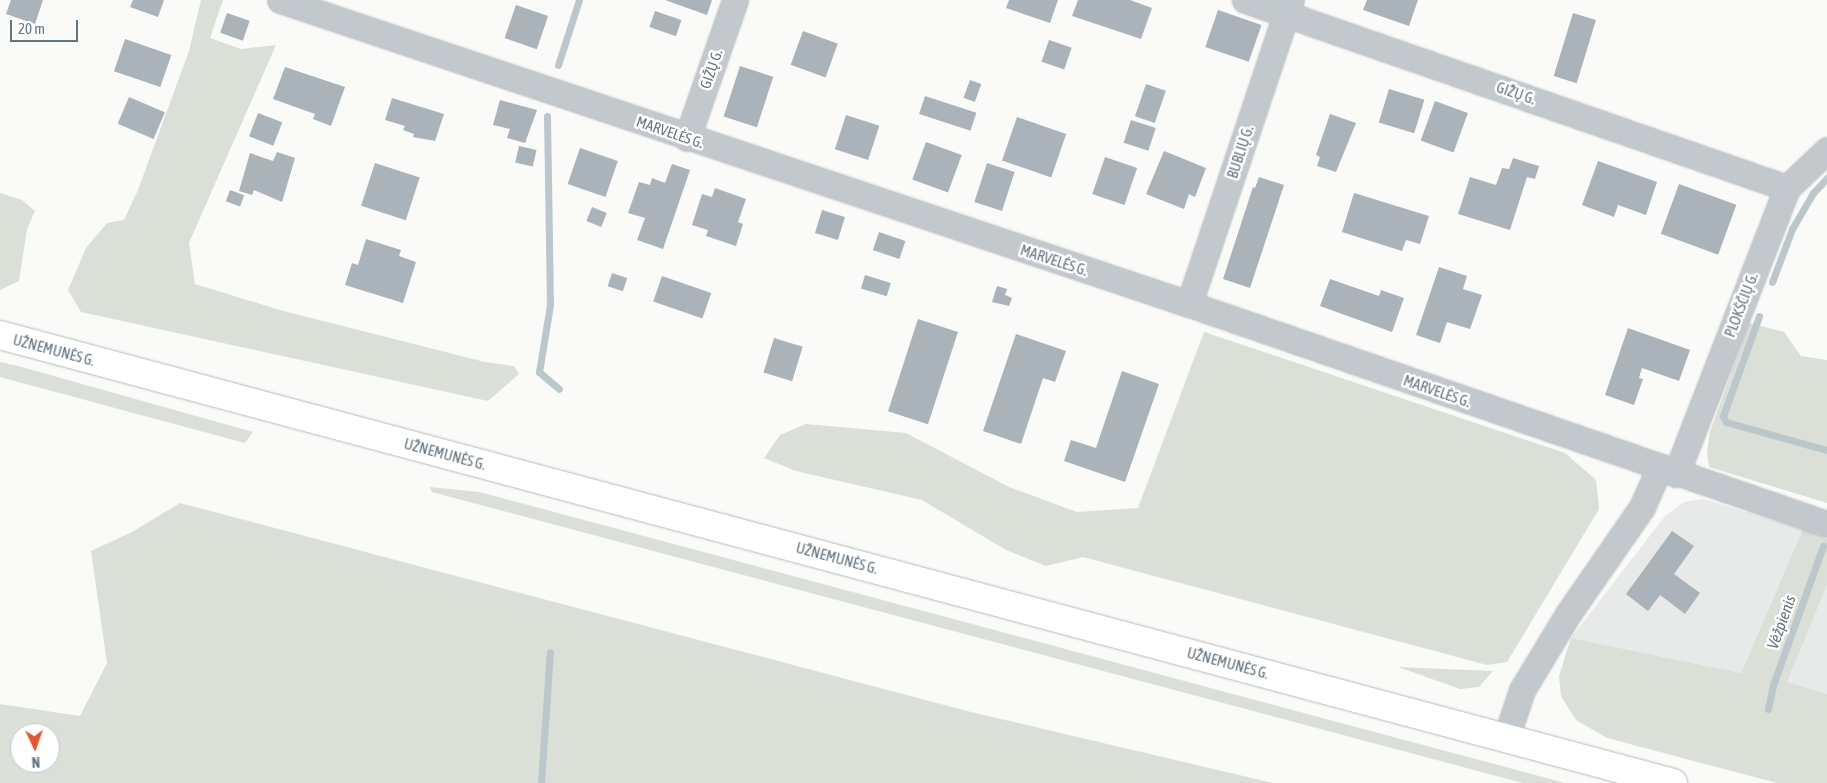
<!DOCTYPE html>
<html>
<head>
<meta charset="utf-8">
<style>
  body { margin:0 }
  #map { position:relative; width:1827px; height:783px; overflow:hidden; background:#fafaf8; font-family:"Asap Condensed",sans-serif }
  div>[style] { position:absolute }
  .built>* { inset:0; background:#e8e9e9 }
  .green>* { inset:0; background:#dadfd7 }
  .stream>* { height:7px; margin:-3.5px; padding:0 3.5px; transform-origin:3.5px; border-radius:3.5px; background:#bbc7cb }
  .building>* { inset:0; background:#aab3b9; transform-origin:0 0 }
  .roads { filter:drop-shadow(0 0 1px #b5babe) drop-shadow(0 0 1px #b5babe) }
  .street>* { height:25px; margin:-12.5px; padding:0 12.5px; transform-origin:12.5px; border-radius:12.5px; background:#c3c8cc }
  .primary>* { height:28px; margin:-14px; padding:0 14px; transform-origin:14px; border-radius:14px; background:#fff }
  span { translate:-50% -50%; white-space:nowrap; text-align:center; line-height:1.15; -webkit-text-stroke:5px #fff; paint-order:stroke }
  .street-label { font-size:15px; color:#657683 }
  .water-label { font-size:16px; color:#60757c; font-style:italic }
  .north { position:absolute; left:10px; top:723px; width:50px; height:50px; box-sizing:border-box; background:#fff; border:1px solid #c1c8cd; border-radius:50%; rotate:177deg; font-size:14px; font-weight:700; line-height:20px; text-align:center; color:#657683 }
  .north::after { content:''; display:block; margin:auto; width:18px; height:22px; background:#e4572e; clip-path:polygon(50% 0,100% 100%,50% 72%,0 100%) }
  .scale { position:absolute; left:10px; top:20px; width:68px; height:22px; box-sizing:border-box; border:2px solid #657683; border-top:0; padding-left:6px; font-size:15px; line-height:18px; white-space:nowrap; color:#657683; -webkit-text-stroke:4px #fff; paint-order:stroke }
</style>
</head>
<body>
<div id="map">
  <div class="built">
    <div style="clip-path:polygon(1703px 499px,1803px 529px,1741px 673px,1571px 638px,1665px 516px,1684px 502px)"></div>
    <div style="clip-path:polygon(1827px 585px,1827px 694px,1786px 682px)"></div>
  </div>
  <div class="green">
    <div style="clip-path:polygon(201px 0,223px 0,210px 38px,241px 49px,276px 45px,189px 243px,195px 284px,283px 311px,485px 362px,514px 366px,519px 374px,488px 401px,81px 312px,68px 290px,86px 248px,107px 223px,124px 220px,138px 190px,189px 51px)"></div>
    <div style="clip-path:polygon(0 193px,22px 200px,35px 211px,27px 229px,19px 281px,0 290px)"></div>
    <div style="clip-path:polygon(1749px 323px,1784px 332px,1801px 356px,1827px 360px,1827px 503px,1709px 467px,1707px 452px,1710px 432px)"></div>
    <div style="clip-path:polygon(1204px 332px,1565px 453px,1596px 480px,1599px 509px,1507px 662px,1487px 665px,1083px 557px,1046px 566px,1006px 550px,922px 500px,796px 471px,764px 458px,780px 435px,806px 424px,906px 433px,1009px 487px,1077px 512px,1138px 508px)"></div>
    <div style="clip-path:polygon(0 362px,18px 366px,253px 432px,245px 443px,0 377px)"></div>
    <div style="clip-path:polygon(430px 487px,479px 492px,517px 502px,1565px 783px,1523px 783px,432px 492px)"></div>
    <div style="clip-path:polygon(evenodd,180px 503px,967px 711px,1273px 783px,0 783px,0 704px,80px 716px,107px 663px,91px 551px,132px 532px,180px 503px,20px 733px,50px 733px,50px 763px,20px 763px,20px 733px)"></div>
    <div style="clip-path:polygon(1803px 529px,1827px 539px,1827px 585px,1787px 682px,1827px 694px,1827px 783px,1777px 783px,1607px 738px,1576px 720px,1561px 696px,1559px 676px,1571px 638px,1741px 673px)"></div>
    <div style="clip-path:polygon(1398px 667px,1493px 671px,1479px 687px,1460px 689px)"></div>
  </div>
  <div class="stream">
    <div style="left:558px;top:65px;width:68px;rotate:-72.1deg"></div>
    <div style="left:547px;top:116px;width:189px;rotate:89.1deg"></div>
    <div style="left:550px;top:305px;width:68px;rotate:99.3deg"></div>
    <div style="left:539px;top:372px;width:26px;rotate:40deg"></div>
    <div style="left:1772px;top:282px;width:57px;rotate:-69.3deg"></div>
    <div style="left:1792px;top:229px;width:42px;rotate:-59.7deg"></div>
    <div style="left:1813px;top:193px;width:21px;rotate:-47deg"></div>
    <div style="left:1759px;top:316px;width:106px;rotate:109.8deg"></div>
    <div style="left:1723px;top:416px;width:7px;rotate:63deg"></div>
    <div style="left:1726px;top:422px;width:105px;rotate:15.5deg"></div>
    <div style="left:1768px;top:709px;width:25px;rotate:-78deg"></div>
    <div style="left:1773px;top:685px;width:148px;rotate:-70.2deg"></div>
    <div style="left:541px;top:783px;width:131px;rotate:-86.1deg"></div>
  </div>
  <div class="building">
    <div style="clip-path:polygon(11px 0,43px 0,35px 24px,6px 14px)"></div>
    <div style="clip-path:polygon(133px 0,164px 0,158px 17px,130px 7px)"></div>
    <div style="clip-path:polygon(665px 0,712px 0,707px 15px)"></div>
    <div style="clip-path:polygon(1009px 0,1058px 0,1050px 23px,1006px 8px)"></div>
    <div style="clip-path:polygon(1078px 0,1130px 0,1152px 8px,1141px 39px,1072px 16px)"></div>
    <div style="clip-path:polygon(1367px 0,1418px 0,1409px 26px,1363px 10px)"></div>
    <div style="left:516px;top:5px;width:34px;height:35px;rotate:19deg"></div>
    <div style="left:1218px;top:10px;width:46px;height:39px;rotate:19deg"></div>
    <div style="left:655px;top:11px;width:28px;height:17px;rotate:19deg"></div>
    <div style="left:227px;top:13px;width:24px;height:21px;rotate:19deg"></div>
    <div style="left:1573px;top:13px;width:24px;height:66px;rotate:17deg"></div>
    <div style="left:803px;top:31px;width:37px;height:36px;rotate:20deg"></div>
    <div style="left:125px;top:39px;width:49px;height:34px;rotate:19deg"></div>
    <div style="left:1049px;top:40px;width:24px;height:23px;rotate:19deg"></div>
    <div style="left:740px;top:66px;width:35px;height:53px;rotate:18deg"></div>
    <div style="clip-path:polygon(285px 67px,345px 87px,331px 126px,313px 119px,315px 114px,273px 99px)"></div>
    <div style="left:970px;top:80px;width:12px;height:19px;rotate:20deg"></div>
    <div style="left:1146px;top:84px;width:21px;height:34px;rotate:19deg"></div>
    <div style="left:1389px;top:89px;width:37px;height:35px;rotate:17deg"></div>
    <div style="left:925px;top:96px;width:54px;height:19px;rotate:18deg"></div>
    <div style="left:129px;top:97px;width:39px;height:29px;rotate:23deg"></div>
    <div style="clip-path:polygon(392px 98px,444px 114px,435px 141px,413px 137px,414px 134px,403px 130px,405px 126px,385px 120px)"></div>
    <div style="clip-path:polygon(500px 100px,537px 110px,525px 143px,507px 138px,510px 129px,493px 125px)"></div>
    <div style="left:1435px;top:101px;width:35px;height:42px;rotate:20deg"></div>
    <div style="left:258px;top:113px;width:26px;height:25px;rotate:21deg"></div>
    <div style="clip-path:polygon(1330px 114px,1356px 123px,1336px 172px,1317px 166px,1320px 157px,1316px 155px)"></div>
    <div style="left:846px;top:115px;width:35px;height:36px;rotate:18deg"></div>
    <div style="left:1017px;top:117px;width:52px;height:46px;rotate:19deg"></div>
    <div style="left:1131px;top:120px;width:26px;height:24px;rotate:18deg"></div>
    <div style="left:926px;top:142px;width:38px;height:40px;rotate:20deg"></div>
    <div style="left:519px;top:146px;width:18px;height:17px;rotate:13deg"></div>
    <div style="left:580px;top:148px;width:40px;height:38px;rotate:19deg"></div>
    <div style="clip-path:polygon(1164px 151px,1206px 168px,1195px 197px,1189px 194px,1184px 209px,1146px 194px)"></div>
    <div style="clip-path:polygon(277px 152px,295px 158px,282px 202px,254px 190px,252px 195px,239px 191px,250px 153px,273px 161px)"></div>
    <div style="left:1105px;top:157px;width:34px;height:39px;rotate:19deg"></div>
    <div style="clip-path:polygon(1513px 158px,1539px 166px,1535px 179px,1527px 177px,1510px 230px,1458px 214px,1470px 177px,1496px 185px,1502px 168px,1509px 169px)"></div>
    <div style="clip-path:polygon(1598px 161px,1657px 182px,1646px 215px,1618px 205px,1614px 217px,1582px 205px)"></div>
    <div style="left:375px;top:163px;width:47px;height:45px;rotate:18deg"></div>
    <div style="left:987px;top:163px;width:29px;height:41px;rotate:18deg"></div>
    <div style="clip-path:polygon(672px 164px,690px 170px,663px 249px,637px 240px,645px 218px,628px 213px,639px 182px,650px 185px,652px 178px,665px 183px)"></div>
    <div style="clip-path:polygon(1259px 177px,1284px 185px,1250px 288px,1223px 279px,1253px 187px,1255px 188px)"></div>
    <div style="left:1679px;top:184px;width:61px;height:53px;rotate:20deg"></div>
    <div style="clip-path:polygon(715px 188px,746px 199px,738px 222px,743px 224px,736px 246px,706px 236px,708px 230px,692px 225px,702px 194px,712px 197px)"></div>
    <div style="left:230px;top:190px;width:15px;height:12px;rotate:20deg"></div>
    <div style="clip-path:polygon(1354px 193px,1429px 216px,1420px 244px,1406px 240px,1402px 251px,1342px 232px)"></div>
    <div style="left:592px;top:207px;width:16px;height:15px;rotate:22deg"></div>
    <div style="left:822px;top:210px;width:24px;height:24px;rotate:17deg"></div>
    <div style="left:879px;top:232px;width:28px;height:19px;rotate:19deg"></div>
    <div style="clip-path:polygon(366px 239px,401px 250px,399px 256px,416px 262px,403px 303px,345px 285px,352px 263px,358px 265px)"></div>
    <div style="clip-path:polygon(1439px 267px,1467px 276px,1463px 289px,1482px 295px,1470px 329px,1447px 322px,1440px 343px,1416px 335px)"></div>
    <div style="left:612px;top:273px;width:16px;height:14px;rotate:18deg"></div>
    <div style="left:865px;top:275px;width:27px;height:14px;rotate:17deg"></div>
    <div style="left:662px;top:276px;width:52px;height:27px;rotate:19deg"></div>
    <div style="clip-path:polygon(1330px 279px,1379px 296px,1381px 290px,1404px 298px,1392px 332px,1320px 306px)"></div>
    <div style="clip-path:polygon(997px 286px,1007px 289px,1005px 295px,1012px 298px,1009px 306px,992px 302px)"></div>
    <div style="left:918px;top:319px;width:42px;height:97px;rotate:18deg"></div>
    <div style="clip-path:polygon(1628px 328px,1690px 350px,1679px 381px,1642px 368px,1639px 378px,1643px 379px,1634px 405px,1605px 395px)"></div>
    <div style="clip-path:polygon(1016px 334px,1066px 351px,1055px 382px,1043px 378px,1021px 444px,983px 431px)"></div>
    <div style="left:774px;top:338px;width:30px;height:36px;rotate:17deg"></div>
    <div style="clip-path:polygon(1122px 371px,1159px 384px,1125px 482px,1064px 461px,1071px 440px,1096px 448px)"></div>
    <div style="clip-path:polygon(1672px 531px,1694px 546px,1674px 574px,1700px 593px,1685px 614px,1660px 595px,1648px 611px,1626px 594px)"></div>
  </div>
  <div class="roads">
    <div class="street">
      <div style="left:280px;top:0;width:958px;rotate:18.49deg"></div>
      <div style="left:1189px;top:304px;width:675px;rotate:19.03deg"></div>
      <div style="left:1245px;top:0;width:574px;rotate:19.13deg"></div>
      <div style="left:687px;top:138px;width:146px;rotate:-70.8deg"></div>
      <div style="left:1189px;top:304px;width:321px;rotate:-71.5deg"></div>
      <div style="left:1676px;top:474px;width:307px;rotate:-68.8deg"></div>
      <div style="left:1787px;top:188px;width:55px;rotate:-43.5deg"></div>
      <div style="left:1506px;top:738px;width:51px;rotate:-71.6deg"></div>
      <div style="left:1522px;top:690px;width:89px;rotate:-58.8deg"></div>
      <div style="left:1568px;top:614px;width:130px;rotate:-55.3deg"></div>
      <div style="left:1642px;top:507px;width:42px;rotate:-65.9deg"></div>
    </div>
    <div class="primary">
      <div style="left:0;top:335px;width:1732px;rotate:14.99deg"></div>
    </div>
  </div>
  <div class="street-label">
    <span style="left:711px;top:69px;rotate:-71deg">GIŽŲ G.</span>
    <span style="left:1516px;top:93px;rotate:19deg">GIŽŲ G.</span>
    <span style="left:670px;top:132px;rotate:19deg">MARVELĖS G.</span>
    <span style="left:1240px;top:152px;rotate:-72deg">BUBLIŲ G.</span>
    <span style="left:1054px;top:260px;rotate:18deg">MARVELĖS G.</span>
    <span style="left:1741px;top:305px;rotate:-69deg">PLOKŠČIŲ G.</span>
    <span style="left:54px;top:350px;rotate:15deg">UŽNEMUNĖS G.</span>
    <span style="left:1437px;top:391px;rotate:19deg">MARVELĖS G.</span>
    <span style="left:445px;top:454px;rotate:15deg">UŽNEMUNĖS G.</span>
    <span style="left:837px;top:558px;rotate:15deg">UŽNEMUNĖS G.</span>
    <span style="left:1228px;top:663px;rotate:15deg">UŽNEMUNĖS G.</span>
  </div>
  <div class="water-label">
    <span style="left:1781px;top:622px;rotate:-70deg">Vėžpienis</span>
  </div>
  <div class="north">N</div>
  <div class="scale">20 m</div>
</div>
</body>
</html>
